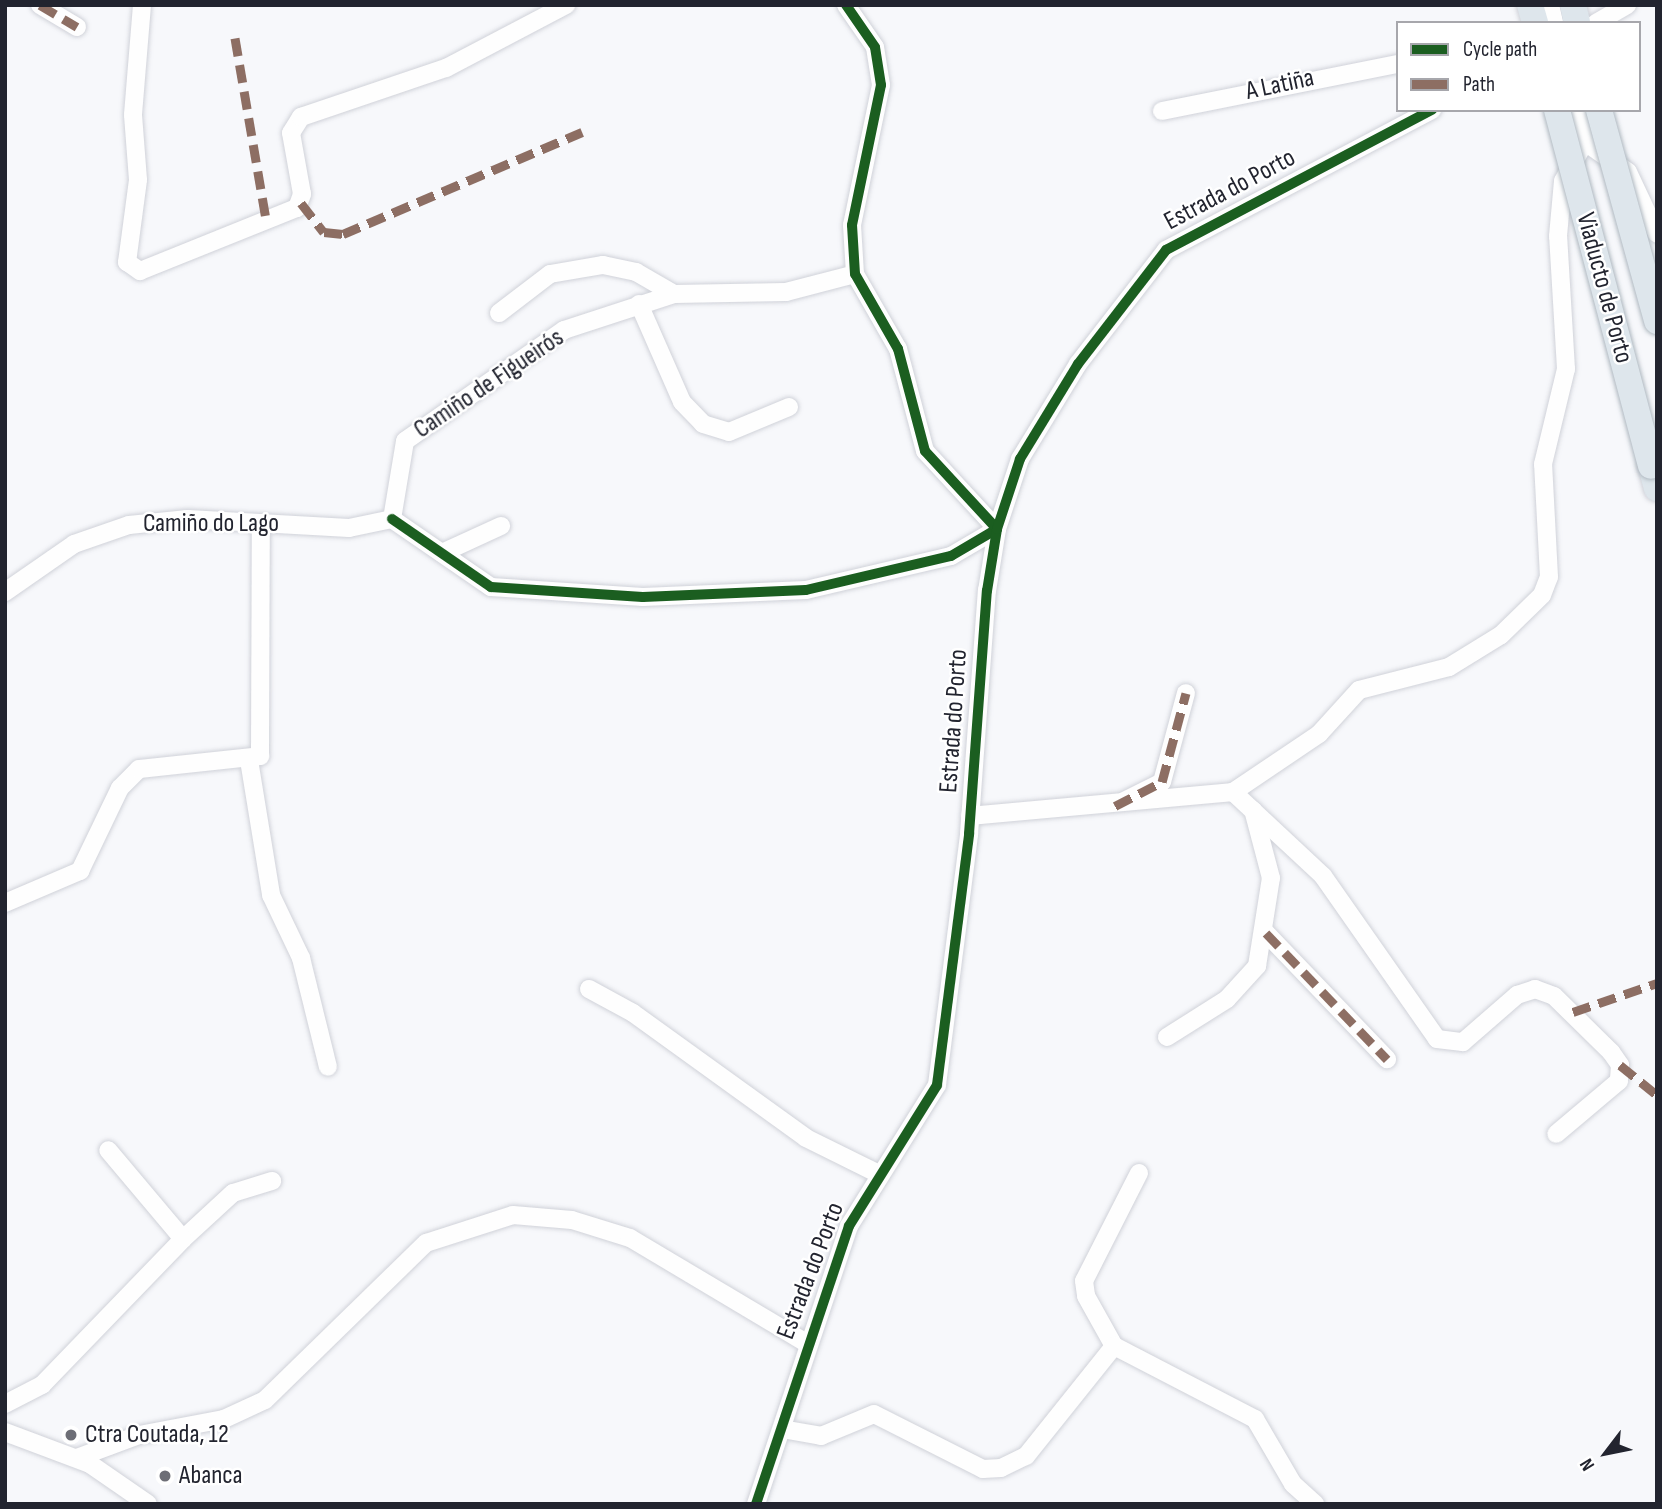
<!DOCTYPE html>
<html>
<head>
<meta charset="utf-8">
<style>
  body { margin:0 }
  #map { position:relative; width:1662px; height:1509px; overflow:hidden; background:#f7f8fb; font-family:"Sofia Sans Condensed",sans-serif }
  div>[style] { position:absolute }
  .roads { filter:drop-shadow(0 0 2px #d0d2d9) drop-shadow(0 0 2px #d0d2d9) }
  .minor>* { height:18px; margin:-9px; padding:0 9px; transform-origin:9px; border-radius:9px; background:#fefefe }
  .highway>* { height:26px; margin:-13px; padding:0 13px; transform-origin:13px; border-radius:13px; background:#dee6ec }
  .bridges { filter:drop-shadow(0 0 2px #b0b9c1) drop-shadow(0 0 2px #b0b9c1) }
  .highway-bridge>* { height:26px; margin:-13px; padding:0 13px; transform-origin:13px; border-radius:13px; background:#dee6ec }
  .quiet>* { height:9px; margin-top:-4.5px; transform-origin:0; background:repeating-linear-gradient(90deg,#8d6e63 0 18px,transparent 0 27px) }
  .cycleway>* { height:10px; margin:-5px; padding:0 5px; transform-origin:5px; border-radius:5px; background:#1b5e20 }
  .dots>* { width:19px; height:19px; translate:-50% -50%; box-sizing:border-box; border:4px solid #fff; border-radius:50% }
  span { translate:-50% -50%; white-space:nowrap; text-align:center; line-height:1.15; -webkit-text-stroke:5px #fff; paint-order:stroke }
  .street-label { font-size:26px; color:#22242f }
  .poi-label { font-size:26px; color:#22242f }
  .left { translate:0 -50%; text-align:left }
  .frame { position:absolute; inset:0; border:7px solid #22242f; pointer-events:none }
  .legend { position:absolute; left:1396px; top:21px; width:245px; height:91px; box-sizing:border-box; background:#fff; border:2px solid #a7a7ac; margin:0; padding:9px 12px; list-style:none; font-size:21px; color:#22242f }
  .legend li { display:flex; align-items:center; gap:14px; height:35px }
  .legend b { width:35px; border:2px solid #a7a7ac }
  .north { position:absolute; left:1571px; top:1418px; width:70px; height:70px; -webkit-text-stroke:5px #fff; paint-order:stroke; rotate:238deg; font-size:19px; font-weight:700; line-height:28px; text-align:center; color:#22242f }
  .north::after { content:''; display:block; margin:auto; width:24px; height:32px; background:#22242f; clip-path:polygon(50% 0,100% 100%,50% 72%,0 100%) }
</style>
</head>
<body>
<div id="map">
  <div class="roads">
    <div class="minor">
      <div style="left:40px;top:5px;width:43px;rotate:30.7deg"></div>
      <div style="left:142px;top:5px;width:110px;rotate:94.7deg"></div>
      <div style="left:133px;top:115px;width:65px;rotate:85.6deg"></div>
      <div style="left:138px;top:180px;width:83px;rotate:97.6deg"></div>
      <div style="left:127px;top:262px;width:16px;rotate:35deg"></div>
      <div style="left:140px;top:271px;width:169px;rotate:-21.9deg"></div>
      <div style="left:297px;top:208px;width:15px;rotate:-70deg"></div>
      <div style="left:302px;top:194px;width:62px;rotate:-100.2deg"></div>
      <div style="left:291px;top:133px;width:19px;rotate:-58deg"></div>
      <div style="left:301px;top:117px;width:153px;rotate:-18.7deg"></div>
      <div style="left:446px;top:68px;width:136px;rotate:-27.7deg"></div>
      <div style="left:1550px;top:5px;width:18px;rotate:77deg"></div>
      <div style="left:1596px;top:23px;width:36px;rotate:-30deg"></div>
      <div style="left:1576px;top:110px;width:33px;rotate:74deg"></div>
      <div style="left:1585px;top:142px;width:52px;rotate:34.9deg"></div>
      <div style="left:1628px;top:172px;width:68px;rotate:64.9deg"></div>
      <div style="left:1162px;top:111px;width:241px;rotate:-11.3deg"></div>
      <div style="left:639px;top:304px;width:107px;rotate:66.3deg"></div>
      <div style="left:682px;top:402px;width:30px;rotate:46deg"></div>
      <div style="left:703px;top:424px;width:27px;rotate:17deg"></div>
      <div style="left:729px;top:432px;width:65px;rotate:-22.6deg"></div>
      <div style="left:499px;top:313px;width:64px;rotate:-37.4deg"></div>
      <div style="left:550px;top:274px;width:54px;rotate:-9.6deg"></div>
      <div style="left:603px;top:265px;width:34px;rotate:12deg"></div>
      <div style="left:636px;top:272px;width:44px;rotate:30.1deg"></div>
      <div style="left:392px;top:519px;width:120px;rotate:34.5deg"></div>
      <div style="left:491px;top:587px;width:152px;rotate:3.8deg"></div>
      <div style="left:643px;top:597px;width:163px;rotate:-2.5deg"></div>
      <div style="left:806px;top:590px;width:149px;rotate:-13.2deg"></div>
      <div style="left:951px;top:556px;width:53px;rotate:-30.4deg"></div>
      <div style="left:997px;top:529px;width:106px;rotate:-132.7deg"></div>
      <div style="left:925px;top:451px;width:106px;rotate:-104.8deg"></div>
      <div style="left:898px;top:349px;width:86px;rotate:-119.8deg"></div>
      <div style="left:855px;top:274px;width:49px;rotate:-93.5deg"></div>
      <div style="left:852px;top:225px;width:143px;rotate:-78.3deg"></div>
      <div style="left:881px;top:85px;width:38px;rotate:-99deg"></div>
      <div style="left:875px;top:47px;width:51px;rotate:-124.6deg"></div>
      <div style="left:392px;top:519px;width:79px;rotate:-80.5deg"></div>
      <div style="left:405px;top:441px;width:194px;rotate:-34.9deg"></div>
      <div style="left:564px;top:330px;width:116px;rotate:-18.1deg"></div>
      <div style="left:674px;top:294px;width:112px;rotate:-1deg"></div>
      <div style="left:786px;top:292px;width:71px;rotate:-14.6deg"></div>
      <div style="left:442px;top:553px;width:65px;rotate:-24.6deg"></div>
      <div style="left:5px;top:592px;width:84px;rotate:-34.8deg"></div>
      <div style="left:74px;top:544px;width:58px;rotate:-19.1deg"></div>
      <div style="left:129px;top:525px;width:59px;rotate:-5.8deg"></div>
      <div style="left:188px;top:519px;width:161px;rotate:3.2deg"></div>
      <div style="left:349px;top:528px;width:44px;rotate:-11.8deg"></div>
      <div style="left:249px;top:760px;width:137px;rotate:80.7deg"></div>
      <div style="left:271px;top:895px;width:70px;rotate:64.5deg"></div>
      <div style="left:301px;top:958px;width:112px;rotate:76.1deg"></div>
      <div style="left:1233px;top:792px;width:123px;rotate:43deg"></div>
      <div style="left:1323px;top:876px;width:199px;rotate:55deg"></div>
      <div style="left:1437px;top:1039px;width:26px;rotate:7deg"></div>
      <div style="left:1463px;top:1042px;width:72px;rotate:-41deg"></div>
      <div style="left:1517px;top:995px;width:19px;rotate:-18deg"></div>
      <div style="left:1535px;top:989px;width:20px;rotate:20deg"></div>
      <div style="left:1554px;top:996px;width:80px;rotate:44.5deg"></div>
      <div style="left:1611px;top:1052px;width:16px;rotate:55deg"></div>
      <div style="left:1620px;top:1065px;width:16px;rotate:94deg"></div>
      <div style="left:1619px;top:1081px;width:82px;rotate:139.9deg"></div>
      <div style="left:1124px;top:801px;width:42px;rotate:-26.6deg"></div>
      <div style="left:1162px;top:782px;width:92px;rotate:-74.9deg"></div>
      <div style="left:970px;top:816px;width:264px;rotate:-5.2deg"></div>
      <div style="left:1233px;top:792px;width:104px;rotate:-34deg"></div>
      <div style="left:1319px;top:734px;width:59px;rotate:-47.7deg"></div>
      <div style="left:1359px;top:690px;width:93px;rotate:-14.3deg"></div>
      <div style="left:1449px;top:667px;width:61px;rotate:-31.6deg"></div>
      <div style="left:1501px;top:635px;width:57px;rotate:-44.3deg"></div>
      <div style="left:1542px;top:595px;width:19px;rotate:-69deg"></div>
      <div style="left:1549px;top:577px;width:113px;rotate:-93deg"></div>
      <div style="left:1543px;top:464px;width:98px;rotate:-76.4deg"></div>
      <div style="left:1566px;top:369px;width:133px;rotate:-93.4deg"></div>
      <div style="left:1558px;top:236px;width:55px;rotate:-84.8deg"></div>
      <div style="left:1563px;top:181px;width:45px;rotate:-60.6deg"></div>
      <div style="left:5px;top:903px;width:82px;rotate:-23.1deg"></div>
      <div style="left:80px;top:871px;width:92px;rotate:-64.3deg"></div>
      <div style="left:120px;top:788px;width:27px;rotate:-45deg"></div>
      <div style="left:139px;top:769px;width:122px;rotate:-6.1deg"></div>
      <div style="left:260px;top:756px;width:233px;rotate:-89.8deg"></div>
      <div style="left:1266px;top:933px;width:175px;rotate:46.2deg"></div>
      <div style="left:589px;top:989px;width:50px;rotate:28.6deg"></div>
      <div style="left:633px;top:1013px;width:213px;rotate:35.8deg"></div>
      <div style="left:806px;top:1138px;width:81px;rotate:26.3deg"></div>
      <div style="left:1167px;top:1037px;width:71px;rotate:-32.3deg"></div>
      <div style="left:1227px;top:999px;width:45px;rotate:-47.7deg"></div>
      <div style="left:1257px;top:966px;width:89px;rotate:-81deg"></div>
      <div style="left:1271px;top:878px;width:70px;rotate:-104.8deg"></div>
      <div style="left:1139px;top:1173px;width:121px;rotate:117deg"></div>
      <div style="left:1084px;top:1281px;width:15px;rotate:82deg"></div>
      <div style="left:1086px;top:1296px;width:57px;rotate:60.8deg"></div>
      <div style="left:1114px;top:1346px;width:159px;rotate:27.4deg"></div>
      <div style="left:1255px;top:1419px;width:75px;rotate:59.7deg"></div>
      <div style="left:1293px;top:1484px;width:30px;rotate:42deg"></div>
      <div style="left:183px;top:1239px;width:68px;rotate:-42.6deg"></div>
      <div style="left:233px;top:1193px;width:41px;rotate:-17.1deg"></div>
      <div style="left:5px;top:1404px;width:42px;rotate:-27.2deg"></div>
      <div style="left:42px;top:1385px;width:203px;rotate:-46deg"></div>
      <div style="left:183px;top:1239px;width:116px;rotate:-130.1deg"></div>
      <div style="left:782px;top:1429px;width:40px;rotate:10deg"></div>
      <div style="left:821px;top:1436px;width:57px;rotate:-22.5deg"></div>
      <div style="left:874px;top:1414px;width:122px;rotate:26.8deg"></div>
      <div style="left:983px;top:1469px;width:18px;rotate:-3deg"></div>
      <div style="left:1001px;top:1468px;width:28px;rotate:-26deg"></div>
      <div style="left:1026px;top:1456px;width:141px;rotate:-51.3deg"></div>
      <div style="left:5px;top:1432px;width:91px;rotate:20.6deg"></div>
      <div style="left:90px;top:1464px;width:70px;rotate:34.6deg"></div>
      <div style="left:77px;top:1458px;width:66px;rotate:-20.4deg"></div>
      <div style="left:139px;top:1435px;width:86px;rotate:-10.7deg"></div>
      <div style="left:224px;top:1419px;width:45px;rotate:-24.9deg"></div>
      <div style="left:265px;top:1400px;width:225px;rotate:-44.3deg"></div>
      <div style="left:426px;top:1243px;width:91px;rotate:-17.8deg"></div>
      <div style="left:513px;top:1215px;width:59px;rotate:4.8deg"></div>
      <div style="left:572px;top:1220px;width:61px;rotate:17.2deg"></div>
      <div style="left:630px;top:1238px;width:205px;rotate:30.8deg"></div>
      <div style="left:756px;top:1504px;width:293px;rotate:-71.5deg"></div>
      <div style="left:849px;top:1226px;width:166px;rotate:-58deg"></div>
      <div style="left:937px;top:1085px;width:253px;rotate:-82.7deg"></div>
      <div style="left:969px;top:834px;width:244px;rotate:-85.8deg"></div>
      <div style="left:987px;top:591px;width:63px;rotate:-80.8deg"></div>
      <div style="left:997px;top:529px;width:74px;rotate:-71.8deg"></div>
      <div style="left:1020px;top:459px;width:111px;rotate:-58.6deg"></div>
      <div style="left:1078px;top:364px;width:144px;rotate:-52.3deg"></div>
      <div style="left:1166px;top:250px;width:301px;rotate:-27.8deg"></div>
    </div>
    <div class="highway">
      <div style="left:1530px;top:5px;width:19px;rotate:74deg"></div>
      <div style="left:1573px;top:5px;width:18px;rotate:77deg"></div>
      <div style="left:1651px;top:466px;width:23px;rotate:75deg"></div>
    </div>
  </div>
  <div class="bridges">
    <div class="highway-bridge">
      <div style="left:1557px;top:110px;width:368px;rotate:75.2deg"></div>
      <div style="left:1599px;top:110px;width:219px;rotate:74.6deg"></div>
    </div>
  </div>
  <div class="quiet">
    <div style="left:40px;top:5px;width:43px;rotate:30.7deg"></div>
    <div style="left:235px;top:38px;width:185px;rotate:80.3deg"></div>
    <div style="left:301px;top:203px;width:37px;rotate:52deg"></div>
    <div style="left:324px;top:232px;width:19px;rotate:6deg"></div>
    <div style="left:343px;top:234px;width:260px;rotate:-23.1deg"></div>
    <div style="left:1115px;top:806px;width:53px;rotate:-27.1deg"></div>
    <div style="left:1162px;top:782px;width:92px;rotate:-74.9deg"></div>
    <div style="left:1266px;top:933px;width:175px;rotate:46.2deg"></div>
    <div style="left:1573px;top:1012px;width:89px;rotate:-19deg"></div>
    <div style="left:1620px;top:1065px;width:48px;rotate:39deg"></div>
  </div>
  <div class="cycleway">
    <div style="left:392px;top:519px;width:120px;rotate:34.5deg"></div>
    <div style="left:491px;top:587px;width:152px;rotate:3.8deg"></div>
    <div style="left:643px;top:597px;width:163px;rotate:-2.5deg"></div>
    <div style="left:806px;top:590px;width:149px;rotate:-13.2deg"></div>
    <div style="left:951px;top:556px;width:53px;rotate:-30.4deg"></div>
    <div style="left:997px;top:529px;width:106px;rotate:-132.7deg"></div>
    <div style="left:925px;top:451px;width:106px;rotate:-104.8deg"></div>
    <div style="left:898px;top:349px;width:86px;rotate:-119.8deg"></div>
    <div style="left:855px;top:274px;width:49px;rotate:-93.5deg"></div>
    <div style="left:852px;top:225px;width:143px;rotate:-78.3deg"></div>
    <div style="left:881px;top:85px;width:38px;rotate:-99deg"></div>
    <div style="left:875px;top:47px;width:51px;rotate:-124.6deg"></div>
    <div style="left:756px;top:1504px;width:293px;rotate:-71.5deg"></div>
    <div style="left:849px;top:1226px;width:166px;rotate:-58deg"></div>
    <div style="left:937px;top:1085px;width:253px;rotate:-82.7deg"></div>
    <div style="left:969px;top:834px;width:244px;rotate:-85.8deg"></div>
    <div style="left:987px;top:591px;width:63px;rotate:-80.8deg"></div>
    <div style="left:997px;top:529px;width:74px;rotate:-71.8deg"></div>
    <div style="left:1020px;top:459px;width:111px;rotate:-58.6deg"></div>
    <div style="left:1078px;top:364px;width:144px;rotate:-52.3deg"></div>
    <div style="left:1166px;top:250px;width:301px;rotate:-27.8deg"></div>
  </div>
  <div class="dots">
    <div style="left:71px;top:1435px;background:#6d6e76"></div>
    <div style="left:165px;top:1476px;background:#6d6e76"></div>
  </div>
  <div class="street-label">
    <span style="left:1280px;top:85px;rotate:-12deg">A Latiña</span>
    <span style="left:1230px;top:190px;rotate:-28deg">Estrada do Porto</span>
    <span style="left:1604px;top:288px;rotate:75deg">Viaducto de Porto</span>
    <span style="left:489px;top:384px;rotate:-34deg">Camiño de Figueirós</span>
    <span style="left:211px;top:524px">Camiño do Lago</span>
    <span style="left:954px;top:721px;rotate:-86deg">Estrada do Porto</span>
    <span style="left:811px;top:1271px;rotate:-69deg">Estrada do Porto</span>
  </div>
  <div class="poi-label">
    <span class="left" style="left:85px;top:1435px">Ctra Coutada, 12</span>
    <span class="left" style="left:179px;top:1476px">Abanca</span>
  </div>
  <div class="frame"></div>
  <ul class="legend">
  <li><b style="height:9px;background:#1b5e20"></b>Cycle path</li>
  <li><b style="height:9px;background:#8d6e63"></b>Path</li>
  </ul>
  <div class="north">N</div>
</div>
</body>
</html>
